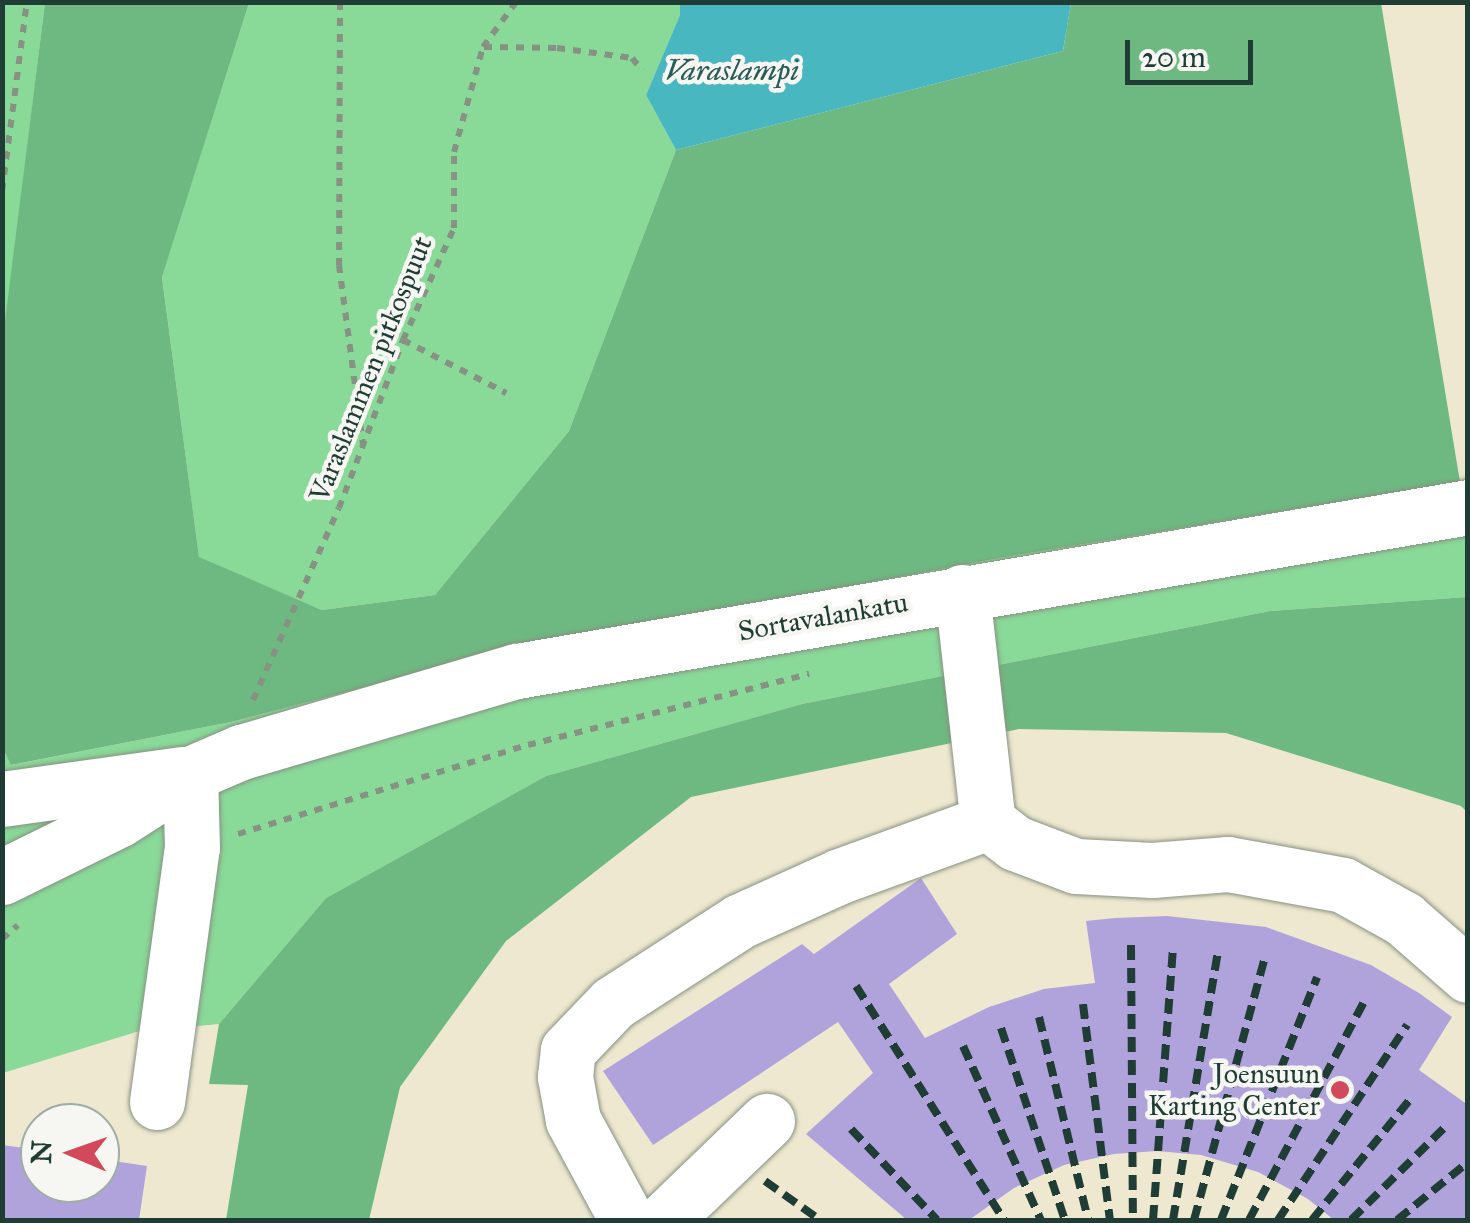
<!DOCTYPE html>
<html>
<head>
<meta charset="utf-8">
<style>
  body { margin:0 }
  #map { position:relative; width:1470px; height:1223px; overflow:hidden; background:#eee8d0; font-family:"IM FELL Great Primer",serif }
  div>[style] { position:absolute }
  .green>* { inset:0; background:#89d999 }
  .forest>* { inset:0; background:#6eb981 }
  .water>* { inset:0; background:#48b7c0 }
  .building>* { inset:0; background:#b0a3dc }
  .path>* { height:6px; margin-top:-3px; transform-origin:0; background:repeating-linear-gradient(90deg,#869282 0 8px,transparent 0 16px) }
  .roads { filter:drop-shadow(0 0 2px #869282) drop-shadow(0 0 2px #869282) }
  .minor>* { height:55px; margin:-27.5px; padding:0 27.5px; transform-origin:27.5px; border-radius:27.5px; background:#fff }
  .rail>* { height:8px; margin-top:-4px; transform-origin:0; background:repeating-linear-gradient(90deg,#1f3d34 0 15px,transparent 0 23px) }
  .dots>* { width:28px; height:28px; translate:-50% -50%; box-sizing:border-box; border:5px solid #f6f6f2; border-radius:50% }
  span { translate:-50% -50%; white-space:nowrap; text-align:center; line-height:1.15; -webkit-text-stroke:9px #f6f6f2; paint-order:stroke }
  .street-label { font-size:28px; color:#1f3d34 }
  .poi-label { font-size:28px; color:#1f3d34 }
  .right { translate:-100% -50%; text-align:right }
  .water-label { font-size:30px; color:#295c57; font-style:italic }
  .frame { position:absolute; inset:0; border:5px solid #1f3d34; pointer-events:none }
  .north { position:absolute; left:20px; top:1103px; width:100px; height:100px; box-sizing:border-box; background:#f6f6f2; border:2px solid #a0aca6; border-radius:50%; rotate:272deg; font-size:28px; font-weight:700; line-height:40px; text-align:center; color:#1f3d34 }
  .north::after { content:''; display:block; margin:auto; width:35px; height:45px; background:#d1495b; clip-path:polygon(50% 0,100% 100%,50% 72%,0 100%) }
  .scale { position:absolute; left:1125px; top:40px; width:128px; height:45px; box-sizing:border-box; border:5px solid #1f3d34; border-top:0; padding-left:12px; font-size:30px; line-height:35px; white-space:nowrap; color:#1f3d34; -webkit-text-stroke:8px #f6f6f2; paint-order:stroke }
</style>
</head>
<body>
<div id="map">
  <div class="green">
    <div style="clip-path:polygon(3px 2px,45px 3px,3px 343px,2px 3px)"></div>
    <div style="clip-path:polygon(249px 3px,680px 3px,680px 15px,646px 95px,676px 150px,569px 431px,435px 595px,322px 610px,199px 558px,162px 276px)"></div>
    <div style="clip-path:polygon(1460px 482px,1467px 485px,1467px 597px,1270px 611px,802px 704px,546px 776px,326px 898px,219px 1024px,136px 1032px,3px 1073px,2px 749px,12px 765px,231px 722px,512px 649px,1000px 558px)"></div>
  </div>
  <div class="forest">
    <div style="clip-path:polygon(45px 3px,249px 3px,162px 277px,199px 557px,322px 610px,435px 595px,569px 431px,676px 150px,1063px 51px,1071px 3px,1381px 3px,1460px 482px,1000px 558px,512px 649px,231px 722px,11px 765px,3px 749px,2px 345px)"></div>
    <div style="clip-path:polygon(1467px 597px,1467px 812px,1461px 806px,1226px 733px,1019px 729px,691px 797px,506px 941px,400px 1087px,369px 1220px,226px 1220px,248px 1085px,209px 1084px,219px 1024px,326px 898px,546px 776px,802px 704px,1270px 611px)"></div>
  </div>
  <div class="water">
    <div style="clip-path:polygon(680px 3px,680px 2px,1071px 3px,1063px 51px,676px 150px,646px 95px,680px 15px)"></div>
  </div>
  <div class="building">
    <div style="clip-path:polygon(921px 878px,957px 934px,889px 984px,925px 1038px,989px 1007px,1044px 989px,1095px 983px,1086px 921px,1115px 918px,1167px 916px,1266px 927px,1371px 965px,1419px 993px,1452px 1017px,1419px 1070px,1468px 1105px,1468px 1220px,1334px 1220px,1308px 1199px,1258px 1172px,1201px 1155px,1157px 1151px,1114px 1154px,1064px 1165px,1014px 1188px,969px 1220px,907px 1220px,806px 1134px,873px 1073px,838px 1022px,653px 1145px,603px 1071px,802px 944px,814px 954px)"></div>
    <div style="clip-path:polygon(2px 1145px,40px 1150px,40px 1183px,100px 1183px,100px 1159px,147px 1166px,139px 1220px,2px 1220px)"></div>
  </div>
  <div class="path">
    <div style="left:340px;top:2px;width:263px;rotate:90.2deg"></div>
    <div style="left:339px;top:265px;width:181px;rotate:82.4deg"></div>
    <div style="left:484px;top:47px;width:73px;rotate:0.8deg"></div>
    <div style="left:557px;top:48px;width:76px;rotate:7.6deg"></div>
    <div style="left:632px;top:58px;width:16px;rotate:50deg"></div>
    <div style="left:2px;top:191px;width:191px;rotate:-82.5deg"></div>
    <div style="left:403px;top:340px;width:116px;rotate:27.2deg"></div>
    <div style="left:253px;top:700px;width:210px;rotate:-65.9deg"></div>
    <div style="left:339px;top:508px;width:180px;rotate:-69.1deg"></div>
    <div style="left:403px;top:340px;width:123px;rotate:-65.5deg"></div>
    <div style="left:454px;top:228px;width:76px;rotate:-90deg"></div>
    <div style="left:454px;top:152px;width:109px;rotate:-74.6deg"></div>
    <div style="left:483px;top:47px;width:56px;rotate:-53.7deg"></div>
    <div style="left:238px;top:834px;width:303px;rotate:-17.1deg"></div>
    <div style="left:528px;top:745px;width:290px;rotate:-14.2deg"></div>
    <div style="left:2px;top:939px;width:21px;rotate:-41deg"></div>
  </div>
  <div class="roads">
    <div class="minor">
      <div style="left:962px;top:592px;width:231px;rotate:83.6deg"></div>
      <div style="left:988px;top:822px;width:34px;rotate:38deg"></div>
      <div style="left:1015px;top:843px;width:65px;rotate:20.7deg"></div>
      <div style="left:1076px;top:866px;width:76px;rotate:3deg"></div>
      <div style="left:1152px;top:870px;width:76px;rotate:-4.5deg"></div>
      <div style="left:1228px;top:864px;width:117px;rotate:10.3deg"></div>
      <div style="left:1343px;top:885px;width:70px;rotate:29.1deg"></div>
      <div style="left:1404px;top:919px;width:85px;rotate:41.2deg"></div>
      <div style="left:2px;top:799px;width:182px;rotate:-7.9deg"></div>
      <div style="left:2px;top:877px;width:129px;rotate:-26.2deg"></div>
      <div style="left:118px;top:820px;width:85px;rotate:-32.6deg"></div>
      <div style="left:190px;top:774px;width:56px;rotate:-23.3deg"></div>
      <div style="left:241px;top:752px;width:288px;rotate:-16.4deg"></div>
      <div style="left:517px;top:671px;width:965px;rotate:-9.78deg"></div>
      <div style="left:157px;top:1102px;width:256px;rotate:-82.2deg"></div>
      <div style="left:192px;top:848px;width:74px;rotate:-91.5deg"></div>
      <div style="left:627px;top:1220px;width:114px;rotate:-118.4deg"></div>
      <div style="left:573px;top:1120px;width:44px;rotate:-100.5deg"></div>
      <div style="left:565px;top:1077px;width:27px;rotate:-84deg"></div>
      <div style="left:568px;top:1050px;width:65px;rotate:-46.2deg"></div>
      <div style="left:613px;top:1003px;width:151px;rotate:-32.8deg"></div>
      <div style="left:740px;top:921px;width:110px;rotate:-24.2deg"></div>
      <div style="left:840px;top:876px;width:158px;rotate:-20deg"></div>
      <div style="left:664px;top:1220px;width:143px;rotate:-43.9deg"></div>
    </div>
  </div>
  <div class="rail">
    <div style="left:1131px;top:945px;width:275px;rotate:89.6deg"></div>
    <div style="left:856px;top:986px;width:277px;rotate:57.7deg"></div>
    <div style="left:1083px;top:1004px;width:218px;rotate:82.9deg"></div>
    <div style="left:1039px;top:1017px;width:209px;rotate:76.4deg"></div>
    <div style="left:1001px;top:1028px;width:202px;rotate:71.6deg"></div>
    <div style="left:963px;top:1046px;width:191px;rotate:65.9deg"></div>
    <div style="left:851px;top:1129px;width:125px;rotate:46.6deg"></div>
    <div style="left:765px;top:1181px;width:67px;rotate:35.3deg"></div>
    <div style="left:1153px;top:1220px;width:275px;rotate:-85.8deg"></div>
    <div style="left:1173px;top:1220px;width:273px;rotate:-80.5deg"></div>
    <div style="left:1194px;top:1220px;width:269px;rotate:-74.9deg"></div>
    <div style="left:1221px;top:1220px;width:261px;rotate:-68.4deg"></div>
    <div style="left:1249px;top:1220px;width:251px;rotate:-62.2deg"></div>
    <div style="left:1278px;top:1220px;width:234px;rotate:-56.5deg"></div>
    <div style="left:1312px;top:1220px;width:159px;rotate:-50.9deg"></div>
    <div style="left:1351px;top:1220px;width:131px;rotate:-44.7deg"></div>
    <div style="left:1397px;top:1220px;width:92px;rotate:-39.2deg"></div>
    <div style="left:1467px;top:1220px;width:1px"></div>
  </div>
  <div class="dots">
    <div style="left:1340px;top:1090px;background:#d1495b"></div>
  </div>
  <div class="street-label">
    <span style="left:371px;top:369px;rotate:-68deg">Varaslammen pitkospuut</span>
    <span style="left:823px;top:617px;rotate:-10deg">Sortavalankatu</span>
  </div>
  <div class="poi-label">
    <span class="right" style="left:1320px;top:1090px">Joensuun<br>Karting Center</span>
  </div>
  <div class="water-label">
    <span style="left:732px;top:70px">Varaslampi</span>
  </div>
  <div class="frame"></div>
  <div class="north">N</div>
  <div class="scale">20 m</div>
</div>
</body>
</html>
